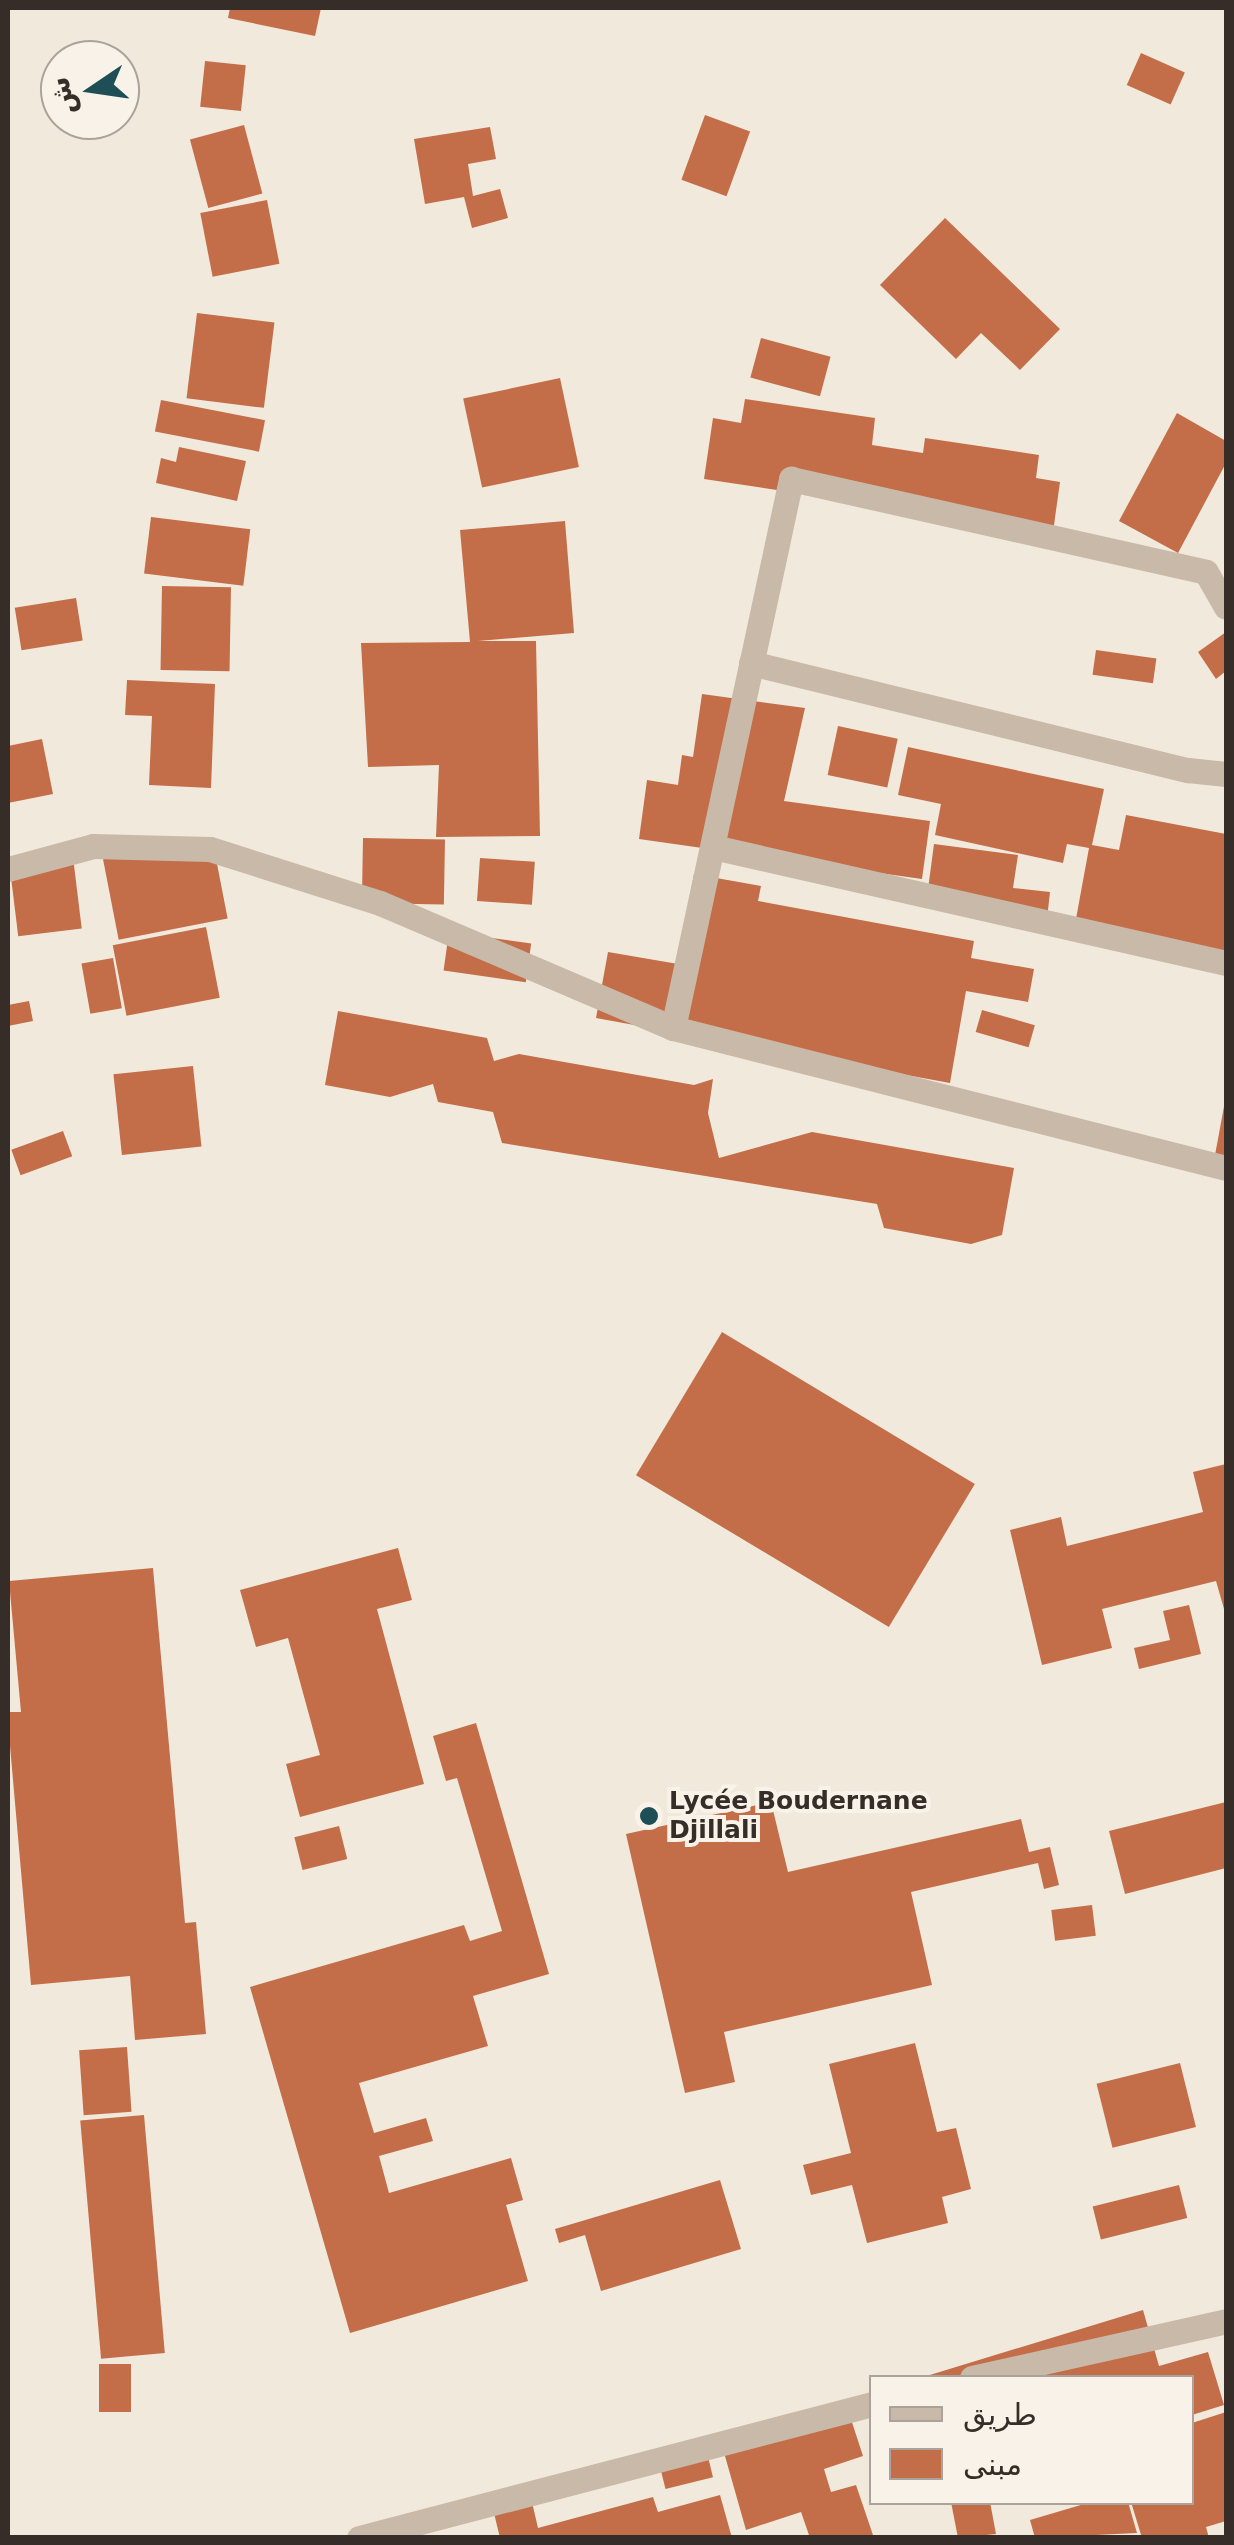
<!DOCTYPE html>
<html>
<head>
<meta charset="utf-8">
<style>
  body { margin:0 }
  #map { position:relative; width:1234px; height:2545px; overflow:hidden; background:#f1e9dc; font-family:"DejaVu Sans","Noto Naskh Arabic",sans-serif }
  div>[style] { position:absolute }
  .building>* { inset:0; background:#c36e48; transform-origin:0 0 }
  .street>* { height:25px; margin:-12.5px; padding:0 12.5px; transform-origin:12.5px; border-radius:12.5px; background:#c9b9a8 }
  .dots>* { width:28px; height:28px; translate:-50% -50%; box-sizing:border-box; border:5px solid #f9f2e8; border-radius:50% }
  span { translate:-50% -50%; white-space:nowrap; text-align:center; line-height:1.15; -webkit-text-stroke:8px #f9f2e8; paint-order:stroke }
  .poi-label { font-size:25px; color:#362d28; font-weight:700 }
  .left { translate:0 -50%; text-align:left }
  .frame { position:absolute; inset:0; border:10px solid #362d28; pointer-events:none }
  .legend { position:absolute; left:869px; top:2375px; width:325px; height:130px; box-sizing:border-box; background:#f9f2e8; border:2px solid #aba39b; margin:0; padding:12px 18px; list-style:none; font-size:30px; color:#362d28 }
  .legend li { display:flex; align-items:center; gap:20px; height:50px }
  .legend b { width:50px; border:2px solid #aba39b }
  .north { position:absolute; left:40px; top:40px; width:100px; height:100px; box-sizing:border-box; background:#f9f2e8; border:2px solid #aba39b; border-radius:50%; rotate:257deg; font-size:28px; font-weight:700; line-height:40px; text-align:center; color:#362d28 }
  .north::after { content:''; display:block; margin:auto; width:35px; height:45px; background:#1e4f57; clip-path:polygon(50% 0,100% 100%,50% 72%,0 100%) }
</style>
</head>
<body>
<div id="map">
  <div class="building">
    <div style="clip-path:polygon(230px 8px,321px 8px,315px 36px,228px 18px)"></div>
    <div style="left:1141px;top:53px;width:48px;height:35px;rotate:24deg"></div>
    <div style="left:205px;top:61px;width:41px;height:46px;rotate:6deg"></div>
    <div style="left:705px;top:115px;width:48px;height:69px;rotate:20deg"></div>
    <div style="left:244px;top:125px;width:71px;height:56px;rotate:75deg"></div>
    <div style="clip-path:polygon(490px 127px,496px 159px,468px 164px,473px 196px,500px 189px,508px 218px,472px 228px,464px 197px,425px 204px,414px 139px)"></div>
    <div style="left:267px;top:200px;width:65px;height:68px;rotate:79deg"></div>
    <div style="clip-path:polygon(945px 218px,1060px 329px,1020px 370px,981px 333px,956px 359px,880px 285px)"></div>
    <div style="left:197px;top:313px;width:78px;height:86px;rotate:7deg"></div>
    <div style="left:761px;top:338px;width:72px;height:41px;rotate:15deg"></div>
    <div style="left:560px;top:378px;width:91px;height:99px;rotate:78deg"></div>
    <div style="clip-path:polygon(745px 399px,875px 418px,872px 445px,923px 453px,925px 438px,1039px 455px,1036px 478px,1060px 482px,1053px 532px,704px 479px,713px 418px,741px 423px)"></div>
    <div style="left:161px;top:400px;width:106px;height:32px;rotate:11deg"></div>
    <div style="clip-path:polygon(1177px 413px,1226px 441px,1226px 463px,1178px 553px,1119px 521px)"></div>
    <div style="clip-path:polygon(179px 447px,246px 461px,237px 501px,156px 483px,161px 458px,176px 462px)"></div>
    <div style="left:151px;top:517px;width:100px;height:57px;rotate:7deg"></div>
    <div style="clip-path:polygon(565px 521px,574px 633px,478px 641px,536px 641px,540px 836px,436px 837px,439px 765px,368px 767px,361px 643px,470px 642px,460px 530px)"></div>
    <div style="left:162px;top:586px;width:69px;height:84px;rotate:1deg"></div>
    <div style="left:76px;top:598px;width:43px;height:62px;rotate:81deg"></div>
    <div style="clip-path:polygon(1226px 632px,1226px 671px,1216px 679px,1198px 652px)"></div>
    <div style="left:1096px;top:650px;width:61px;height:25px;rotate:8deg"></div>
    <div style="clip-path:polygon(127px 680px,215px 684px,211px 788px,149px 785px,152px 716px,125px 715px)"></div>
    <div style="clip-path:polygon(702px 694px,805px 708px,784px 801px,930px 821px,922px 879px,639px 839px,647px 780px,678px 785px,682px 755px,693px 757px)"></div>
    <div style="left:838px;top:726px;width:61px;height:50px;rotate:12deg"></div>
    <div style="clip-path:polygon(42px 739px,53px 794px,8px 803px,8px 746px)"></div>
    <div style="clip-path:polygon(908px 747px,1104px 789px,1092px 845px,1119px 850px,1126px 815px,1226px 834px,1226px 963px,1073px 935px,1089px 848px,1067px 844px,1063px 863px,935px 835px,941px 804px,898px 795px)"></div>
    <div style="left:212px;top:838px;width:82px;height:111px;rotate:79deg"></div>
    <div style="left:363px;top:838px;width:82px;height:65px;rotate:1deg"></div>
    <div style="clip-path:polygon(934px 844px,1018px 855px,1013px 888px,1050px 892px,1047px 919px,926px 904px)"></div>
    <div style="left:72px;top:849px;width:80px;height:64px;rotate:83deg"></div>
    <div style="left:480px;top:858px;width:55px;height:43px;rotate:4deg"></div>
    <div style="clip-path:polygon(694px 874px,761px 886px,758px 901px,974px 941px,971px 958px,1034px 969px,1028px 1002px,966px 991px,950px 1083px,596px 1018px,608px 952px,678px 964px)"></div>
    <div style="left:206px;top:927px;width:72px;height:95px;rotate:79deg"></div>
    <div style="left:449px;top:932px;width:83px;height:39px;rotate:8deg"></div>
    <div style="left:113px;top:958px;width:51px;height:32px;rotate:80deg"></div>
    <div style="clip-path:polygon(29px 1001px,33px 1021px,8px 1026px,8px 1005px)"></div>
    <div style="left:982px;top:1010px;width:55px;height:23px;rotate:16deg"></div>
    <div style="clip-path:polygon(338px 1011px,487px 1038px,494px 1061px,519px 1054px,694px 1085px,713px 1079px,708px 1113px,719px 1158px,812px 1132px,1014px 1168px,1002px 1235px,971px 1244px,884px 1228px,877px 1204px,502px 1143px,493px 1112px,438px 1102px,433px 1084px,390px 1097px,325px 1085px)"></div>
    <div style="left:193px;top:1066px;width:81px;height:80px;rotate:84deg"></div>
    <div style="clip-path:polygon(1225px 1101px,1226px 1101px,1226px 1168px,1213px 1166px)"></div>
    <div style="left:63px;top:1131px;width:27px;height:55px;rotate:70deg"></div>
    <div style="left:722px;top:1332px;width:295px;height:167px;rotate:31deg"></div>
    <div style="clip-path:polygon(1226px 1464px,1226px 1616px,1216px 1581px,1102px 1609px,1112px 1648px,1042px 1665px,1010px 1530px,1061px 1517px,1067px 1546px,1203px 1512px,1193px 1472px)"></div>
    <div style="clip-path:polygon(398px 1548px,412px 1600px,377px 1609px,424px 1784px,300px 1817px,286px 1764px,320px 1755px,288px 1638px,256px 1647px,240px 1590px)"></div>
    <div style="clip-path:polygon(153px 1568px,185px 1923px,196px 1922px,206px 2034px,135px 2040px,130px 1976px,31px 1985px,8px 1723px,8px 1712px,21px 1712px,9px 1581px)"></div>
    <div style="clip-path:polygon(1189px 1605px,1201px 1654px,1139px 1669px,1134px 1648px,1170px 1640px,1163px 1611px)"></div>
    <div style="clip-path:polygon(476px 1723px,549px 1974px,473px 1996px,488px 2046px,359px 2083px,374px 2133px,426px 2118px,433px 2141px,379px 2156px,389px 2193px,511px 2158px,523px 2200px,506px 2205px,528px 2281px,350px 2333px,250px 1987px,464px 1925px,470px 1941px,502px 1931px,457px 1778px,446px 1781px,433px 1736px)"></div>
    <div style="clip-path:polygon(771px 1802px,788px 1872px,1021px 1819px,1029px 1852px,1050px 1847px,1059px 1885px,1044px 1889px,1038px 1863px,911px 1892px,932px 1985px,724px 2032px,735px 2082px,685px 2093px,626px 1834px)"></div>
    <div style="clip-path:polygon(1226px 1802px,1226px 1868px,1125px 1894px,1109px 1831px)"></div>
    <div style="left:339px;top:1826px;width:34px;height:46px;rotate:76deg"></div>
    <div style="left:1092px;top:1905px;width:31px;height:41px;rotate:83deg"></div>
    <div style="clip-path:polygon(915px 2043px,937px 2132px,956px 2128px,971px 2189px,942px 2197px,948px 2223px,867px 2243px,852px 2185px,811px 2195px,803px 2165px,851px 2153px,829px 2064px)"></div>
    <div style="left:127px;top:2047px;width:65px;height:48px;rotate:86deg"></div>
    <div style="left:1180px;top:2063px;width:66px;height:86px;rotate:76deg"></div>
    <div style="left:144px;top:2115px;width:239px;height:64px;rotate:85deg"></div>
    <div style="clip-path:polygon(720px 2180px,741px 2249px,601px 2291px,585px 2235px,559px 2243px,555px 2229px)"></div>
    <div style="left:1179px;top:2185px;width:34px;height:89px;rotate:76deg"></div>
    <div style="clip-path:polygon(1143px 2310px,1159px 2366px,1208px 2352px,1224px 2405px,1192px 2415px,1192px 2378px,920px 2378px)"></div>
    <div style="left:99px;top:2364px;width:32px;height:48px"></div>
    <div style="clip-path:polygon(846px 2404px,863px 2456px,824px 2469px,831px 2492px,856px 2485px,874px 2538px,810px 2538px,801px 2512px,746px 2530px,723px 2449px)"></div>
    <div style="clip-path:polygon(1226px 2412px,1226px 2521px,1206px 2527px,1209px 2538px,1142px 2538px,1131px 2502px,1192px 2502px,1192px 2423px)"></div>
    <div style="left:706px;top:2449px;width:29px;height:49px;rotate:76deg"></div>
    <div style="clip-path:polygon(720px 2495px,732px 2538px,500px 2538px,493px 2509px,531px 2498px,538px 2528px,653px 2497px,658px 2512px)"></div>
    <div style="clip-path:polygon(951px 2502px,990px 2502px,996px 2534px,958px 2538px)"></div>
    <div style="clip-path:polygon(1091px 2502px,1128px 2502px,1137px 2533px,1035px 2538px,1030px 2520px)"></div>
  </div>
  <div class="street">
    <div style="left:751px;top:663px;width:450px;rotate:13.8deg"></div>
    <div style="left:1188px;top:770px;width:38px;rotate:6deg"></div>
    <div style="left:713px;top:847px;width:526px;rotate:12.74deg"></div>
    <div style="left:8px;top:869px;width:88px;rotate:-15.1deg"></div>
    <div style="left:93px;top:846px;width:117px;rotate:1.5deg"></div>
    <div style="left:210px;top:849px;width:178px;rotate:17.6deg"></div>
    <div style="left:380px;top:903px;width:319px;rotate:23.1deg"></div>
    <div style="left:673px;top:1028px;width:570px;rotate:14.21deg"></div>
    <div style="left:673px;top:1028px;width:562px;rotate:-77.87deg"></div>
    <div style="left:791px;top:479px;width:425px;rotate:12.6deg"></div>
    <div style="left:1206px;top:572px;width:40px;rotate:60.3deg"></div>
    <div style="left:972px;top:2378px;width:260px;rotate:-12.6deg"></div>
    <div style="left:359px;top:2538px;width:530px;rotate:-14.64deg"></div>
  </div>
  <div class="dots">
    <div style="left:649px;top:1816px;background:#1e4f57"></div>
  </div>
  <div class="poi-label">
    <span class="left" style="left:669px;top:1816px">Lycée Boudernane<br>Djillali</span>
  </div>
  <div class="frame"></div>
  <ul class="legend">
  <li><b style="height:12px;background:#c9b9a8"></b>طريق</li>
  <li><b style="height:28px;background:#c36e48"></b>مبنى</li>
  </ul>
  <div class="north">ش</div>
</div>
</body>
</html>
